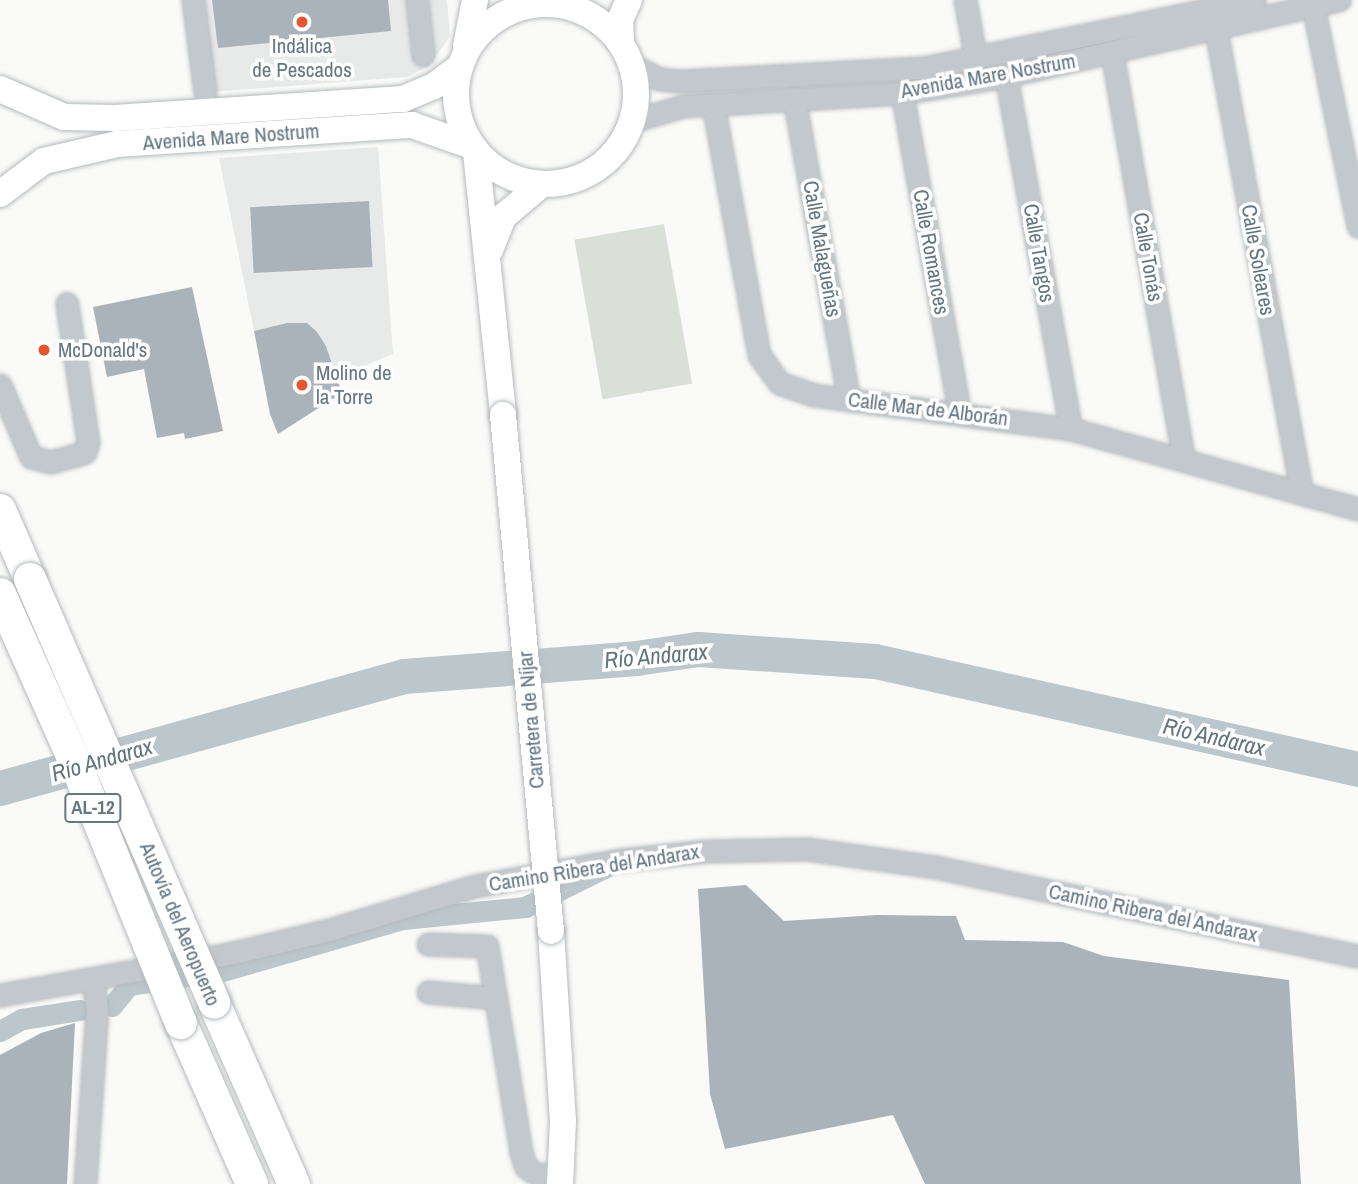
<!DOCTYPE html>
<html>
<head>
<meta charset="utf-8">
<style>
  body { margin:0 }
  #map { position:relative; width:1358px; height:1184px; overflow:hidden; background:#fafaf8; font-family:"Archivo Narrow",sans-serif }
  div>[style] { position:absolute }
  .built>* { inset:0; background:#e8e9e9 }
  .green>* { inset:0; background:#dadfd7; transform-origin:0 0 }
  .canal>* { height:21px; margin:-10.5px; padding:0 10.5px; transform-origin:10.5px; border-radius:10.5px; background:#bbc7cb }
  .river>* { height:35px; margin:-17.5px; padding:0 17.5px; transform-origin:17.5px; border-radius:17.5px; background:#bbc7cb }
  .building>* { inset:0; background:#aab3b9; transform-origin:0 0 }
  .roads { filter:drop-shadow(0 0 2px #b5babe) drop-shadow(0 0 2px #b5babe) }
  .minor>* { height:21px; margin:-10.5px; padding:0 10.5px; transform-origin:10.5px; border-radius:10.5px; background:#c3c8cc }
  .major>* { height:26px; margin:-13px; padding:0 13px; transform-origin:13px; border-radius:13px; background:#fff }
  .major>.ring { margin:-13px; padding:0; box-sizing:content-box; background:none; border:26px solid #fff; border-radius:50% }
  .highway>* { height:32px; margin:-16px; padding:0 16px; transform-origin:16px; border-radius:16px; background:#fff }
  .bridges { filter:drop-shadow(0 0 2px #b5babe) drop-shadow(0 0 2px #b5babe) }
  .major-bridge>* { height:26px; margin:-13px; padding:0 13px; transform-origin:13px; border-radius:13px; background:#fff }
  .highway-bridge>* { height:32px; margin:-16px; padding:0 16px; transform-origin:16px; border-radius:16px; background:#fff }
  .dots>* { width:19px; height:19px; translate:-50% -50%; box-sizing:border-box; border:4px solid #fff; border-radius:50% }
  span { translate:-50% -50%; white-space:nowrap; text-align:center; line-height:1.15; -webkit-text-stroke:7px #fff; paint-order:stroke }
  .shield-label span { padding:2px 5px; background:#fff; border:2px solid; border-radius:5px; -webkit-text-stroke-width:0 }
  .shield-label { font-size:19px; color:#657683; font-weight:700 }
  .poi-label { font-size:21px; color:#657683 }
  .left { translate:0 -50%; text-align:left }
  .street-label { font-size:21px; color:#657683 }
  .water-label { font-size:23px; color:#60757c; font-style:italic }
</style>
</head>
<body>
<div id="map">
  <div class="built">
    <div style="clip-path:polygon(199px 0,447px 0,450px 36px,429px 66px,407px 77px,211px 92px)"></div>
    <div style="clip-path:polygon(378px 147px,393px 354px,337px 377px,326px 345px,307px 324px,287px 323px,254px 331px,219px 158px)"></div>
  </div>
  <div class="green">
    <div style="left:664px;top:224px;width:162px;height:91px;rotate:80deg"></div>
  </div>
  <div class="canal">
    <div style="left:112px;top:1006px;width:27px;rotate:-51deg"></div>
    <div style="left:129px;top:985px;width:98px;rotate:-8.8deg"></div>
    <div style="left:226px;top:970px;width:184px;rotate:-16.1deg"></div>
    <div style="left:403px;top:919px;width:123px;rotate:-5.6deg"></div>
    <div style="left:525px;top:907px;width:97px;rotate:-26.3deg"></div>
    <div style="left:0;top:1031px;width:25px;rotate:-29deg"></div>
    <div style="left:22px;top:1019px;width:59px;rotate:-8.8deg"></div>
  </div>
  <div class="river">
    <div style="left:0;top:788px;width:419px;rotate:-15.5deg"></div>
    <div style="left:404px;top:676px;width:233px;rotate:-4.4deg"></div>
    <div style="left:636px;top:658px;width:63px;rotate:-8.3deg"></div>
    <div style="left:698px;top:649px;width:177px;rotate:3.9deg"></div>
    <div style="left:875px;top:661px;width:495px;rotate:12.6deg"></div>
  </div>
  <div class="building">
    <div style="clip-path:polygon(212px 0,388px 0,391px 31px,218px 48px)"></div>
    <div style="left:369px;top:201px;width:66px;height:119px;rotate:87deg"></div>
    <div style="clip-path:polygon(192px 287px,223px 431px,185px 439px,184px 433px,157px 438px,144px 369px,107px 377px,93px 307px)"></div>
    <div style="clip-path:polygon(287px 323px,307px 323px,317px 332px,326px 346px,342px 393px,278px 434px,270px 414px,254px 331px)"></div>
    <div style="clip-path:polygon(746px 885px,784px 921px,877px 915px,956px 916px,965px 940px,1063px 942px,1104px 956px,1289px 980px,1301px 1184px,925px 1184px,893px 1115px,725px 1149px,710px 1094px,698px 889px)"></div>
    <div style="clip-path:polygon(75px 1023px,67px 1184px,0 1184px,0 1055px,41px 1033px)"></div>
  </div>
  <div class="roads">
    <div class="minor">
      <div style="left:193px;top:0;width:93px;rotate:82.6deg"></div>
      <div style="left:417px;top:0;width:55px;rotate:83.8deg"></div>
      <div style="left:965px;top:0;width:61px;rotate:79.6deg"></div>
      <div style="left:1313px;top:6px;width:225px;rotate:78.4deg"></div>
      <div style="left:1216px;top:30px;width:468px;rotate:79.5deg"></div>
      <div style="left:1112px;top:53px;width:414px;rotate:80deg"></div>
      <div style="left:632px;top:65px;width:30px;rotate:27deg"></div>
      <div style="left:659px;top:79px;width:22px;rotate:5deg"></div>
      <div style="left:681px;top:81px;width:243px;rotate:-3.1deg"></div>
      <div style="left:924px;top:68px;width:337px;rotate:-11.6deg"></div>
      <div style="left:1006px;top:76px;width:359px;rotate:79.6deg"></div>
      <div style="left:902px;top:93px;width:323px;rotate:79.8deg"></div>
      <div style="left:794px;top:98px;width:307px;rotate:79.7deg"></div>
      <div style="left:713px;top:104px;width:255px;rotate:79.6deg"></div>
      <div style="left:759px;top:355px;width:34px;rotate:54deg"></div>
      <div style="left:779px;top:383px;width:36px;rotate:19deg"></div>
      <div style="left:813px;top:395px;width:260px;rotate:7.5deg"></div>
      <div style="left:1071px;top:429px;width:298px;rotate:15.6deg"></div>
      <div style="left:633px;top:121px;width:52px;rotate:-16.7deg"></div>
      <div style="left:683px;top:106px;width:219px;rotate:-3.4deg"></div>
      <div style="left:902px;top:93px;width:105px;rotate:-9.3deg"></div>
      <div style="left:1006px;top:76px;width:342px;rotate:-12.9deg"></div>
      <div style="left:0;top:385px;width:78px;rotate:66.7deg"></div>
      <div style="left:31px;top:457px;width:21px;rotate:14deg"></div>
      <div style="left:51px;top:462px;width:35px;rotate:-16deg"></div>
      <div style="left:85px;top:452px;width:10px;rotate:-73deg"></div>
      <div style="left:88px;top:442px;width:140px;rotate:-98.7deg"></div>
      <div style="left:428px;top:944px;width:59px;rotate:1.9deg"></div>
      <div style="left:487px;top:946px;width:209px;rotate:80.6deg"></div>
      <div style="left:521px;top:1152px;width:16px;rotate:72deg"></div>
      <div style="left:526px;top:1167px;width:12px;rotate:35deg"></div>
      <div style="left:536px;top:1174px;width:25px;rotate:7deg"></div>
      <div style="left:428px;top:992px;width:68px;rotate:5deg"></div>
      <div style="left:0;top:995px;width:237px;rotate:-10.2deg"></div>
      <div style="left:233px;top:953px;width:99px;rotate:-13.5deg"></div>
      <div style="left:329px;top:930px;width:152px;rotate:-16.8deg"></div>
      <div style="left:475px;top:886px;width:147px;rotate:-10.2deg"></div>
      <div style="left:620px;top:860px;width:87px;rotate:-5.9deg"></div>
      <div style="left:707px;top:851px;width:100px;rotate:-1.1deg"></div>
      <div style="left:807px;top:849px;width:129px;rotate:8deg"></div>
      <div style="left:935px;top:867px;width:432px;rotate:11.9deg"></div>
      <div style="left:85px;top:1184px;width:175px;rotate:-86.1deg"></div>
      <div style="left:97px;top:1009px;width:29px;rotate:-98deg"></div>
    </div>
    <div class="major">
      <div class="ring" style="left:456px;top:4px;width:154px;height:154px"></div>
      <div style="left:621px;top:43px;width:23px;rotate:-92deg"></div>
      <div style="left:620px;top:20px;width:22px;rotate:-66deg"></div>
      <div style="left:466px;top:46px;width:47px;rotate:-78.9deg"></div>
      <div style="left:0;top:89px;width:70px;rotate:23.6deg"></div>
      <div style="left:64px;top:117px;width:51px;rotate:1.1deg"></div>
      <div style="left:115px;top:118px;width:289px;rotate:-3.8deg"></div>
      <div style="left:403px;top:99px;width:34px;rotate:-23deg"></div>
      <div style="left:434px;top:86px;width:31px;rotate:-37deg"></div>
      <div style="left:476px;top:152px;width:264px;rotate:84.1deg"></div>
      <div style="left:0;top:194px;width:55px;rotate:-36.9deg"></div>
      <div style="left:44px;top:161px;width:75px;rotate:-13.1deg"></div>
      <div style="left:117px;top:144px;width:296px;rotate:-3.7deg"></div>
      <div style="left:412px;top:125px;width:64px;rotate:19.3deg"></div>
      <div style="left:490px;top:250px;width:37px;rotate:-68deg"></div>
      <div style="left:504px;top:216px;width:48px;rotate:-40deg"></div>
      <div style="left:551px;top:931px;width:190px;rotate:86.4deg"></div>
      <div style="left:563px;top:1121px;width:63px;rotate:92.7deg"></div>
    </div>
    <div class="highway">
      <div style="left:0;top:510px;width:75px;rotate:66.5deg"></div>
      <div style="left:214px;top:1003px;width:198px;rotate:66.2deg"></div>
      <div style="left:181px;top:1023px;width:176px;rotate:66.2deg"></div>
    </div>
  </div>
  <div class="bridges">
    <div class="major-bridge">
      <div style="left:503px;top:415px;width:518px;rotate:84.69deg"></div>
    </div>
    <div class="highway-bridge">
      <div style="left:30px;top:579px;width:462px;rotate:66.5deg"></div>
      <div style="left:0;top:594px;width:182px;rotate:66deg"></div>
      <div style="left:74px;top:760px;width:284px;rotate:67.9deg"></div>
    </div>
  </div>
  <div class="dots">
    <div style="left:302px;top:22px;background:#e4572e"></div>
    <div style="left:44px;top:350px;background:#e4572e"></div>
    <div style="left:302px;top:385px;background:#e4572e"></div>
  </div>
  <div class="shield-label">
    <span style="left:93px;top:808px">AL-12</span>
  </div>
  <div class="poi-label">
    <span style="left:302px;top:58px">Indálica<br>de Pescados</span>
    <span class="left" style="left:58px;top:350px">McDonald's</span>
    <span class="left" style="left:316px;top:385px">Molino de<br>la Torre</span>
  </div>
  <div class="street-label">
    <span style="left:988px;top:76px;rotate:-10deg">Avenida Mare Nostrum</span>
    <span style="left:231px;top:137px;rotate:-4deg">Avenida Mare Nostrum</span>
    <span style="left:822px;top:249px;rotate:80deg">Calle Malagueñas</span>
    <span style="left:931px;top:252px;rotate:80deg">Calle Romances</span>
    <span style="left:1039px;top:253px;rotate:80deg">Calle Tangos</span>
    <span style="left:1148px;top:257px;rotate:80deg">Calle Tonás</span>
    <span style="left:1258px;top:260px;rotate:80deg">Calle Soleares</span>
    <span style="left:928px;top:409px;rotate:7deg">Calle Mar de Alborán</span>
    <span style="left:531px;top:720px;rotate:-95deg">Carretera de Níjar</span>
    <span style="left:594px;top:868px;rotate:-9deg">Camino Ribera del Andarax</span>
    <span style="left:1153px;top:913px;rotate:12deg">Camino Ribera del Andarax</span>
    <span style="left:180px;top:924px;rotate:67deg">Autovía del Aeropuerto</span>
  </div>
  <div class="water-label">
    <span style="left:656px;top:656px;rotate:-5deg">Río Andarax</span>
    <span style="left:1214px;top:737px;rotate:13deg">Río Andarax</span>
    <span style="left:102px;top:760px;rotate:-16deg">Río Andarax</span>
  </div>
</div>
</body>
</html>
